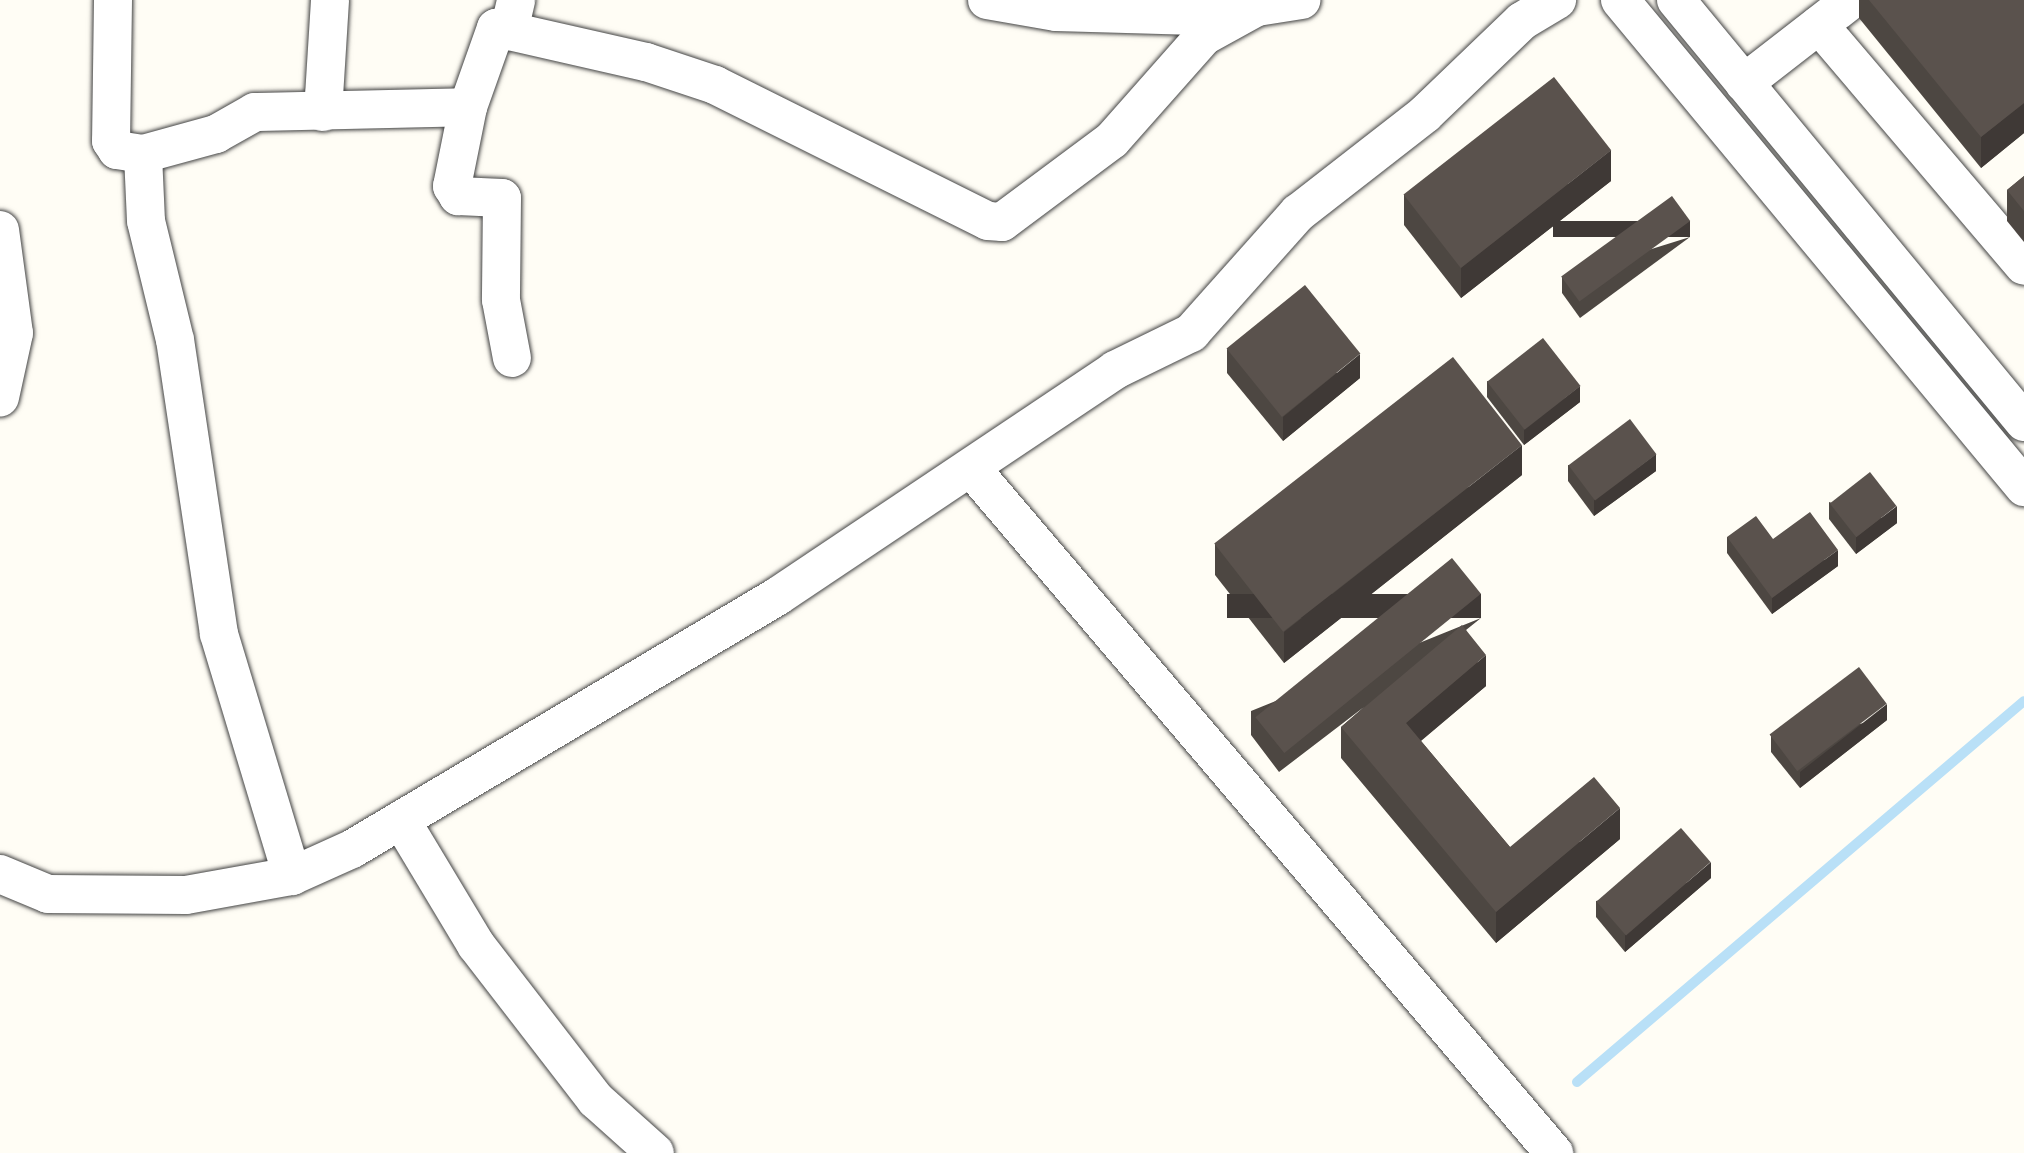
<!DOCTYPE html>
<html>
<head>
<meta charset="utf-8">
<style>
  body { margin:0 }
  #map { position:relative; width:2024px; height:1153px; overflow:hidden; background:#fffdf5; font-family:"Zilla Slab",serif }
  div>[style] { position:absolute }
  .stream>* { height:10px; margin:-5px; padding:0 5px; transform-origin:5px; border-radius:5px; background:#b9e0f7 }
  .roads { filter:drop-shadow(0 0 2px #444) drop-shadow(0 0 2px #444) }
  .minor>* { height:38px; margin:-19px; padding:0 19px; transform-origin:19px; border-radius:19px; background:#fff }
  .wall>* { inset:0; background:#4d4742 }
  .shaded-wall>* { inset:0; background:#3f3936; transform-origin:0 0 }
  .building>* { inset:0; background:#5a524d; transform-origin:0 0 }
  span { translate:-50% -50%; white-space:nowrap; text-align:center; line-height:1.15; -webkit-text-stroke:7px #fff; paint-order:stroke }
</style>
</head>
<body>
<div id="map">
  <div class="stream">
    <div style="left:1577px;top:1082px;width:587px;rotate:-40.44deg"></div>
  </div>
  <div class="roads">
    <div class="minor">
      <div style="left:113px;top:0;width:141px;rotate:90.8deg"></div>
      <div style="left:111px;top:141px;width:11px;rotate:56deg"></div>
      <div style="left:117px;top:150px;width:26px;rotate:9deg"></div>
      <div style="left:987px;top:0;width:70px;rotate:9.9deg"></div>
      <div style="left:1056px;top:12px;width:176px;rotate:1.6deg"></div>
      <div style="left:1620px;top:0;width:633px;rotate:50.32deg"></div>
      <div style="left:1676px;top:0;width:547px;rotate:50.49deg"></div>
      <div style="left:1819px;top:25px;width:316px;rotate:49.6deg"></div>
      <div style="left:509px;top:31px;width:32px;rotate:-77deg"></div>
      <div style="left:1744px;top:83px;width:135px;rotate:-37.8deg"></div>
      <div style="left:468px;top:107px;width:81px;rotate:101.4deg"></div>
      <div style="left:452px;top:186px;width:12px;rotate:59deg"></div>
      <div style="left:458px;top:196px;width:44px;rotate:2.6deg"></div>
      <div style="left:502px;top:198px;width:102px;rotate:90.6deg"></div>
      <div style="left:501px;top:300px;width:59px;rotate:79.3deg"></div>
      <div style="left:323px;top:112px;width:112px;rotate:-86.4deg"></div>
      <div style="left:0;top:230px;width:104px;rotate:82.3deg"></div>
      <div style="left:14px;top:333px;width:66px;rotate:102.3deg"></div>
      <div style="left:971px;top:468px;width:900px;rotate:49.6deg"></div>
      <div style="left:401px;top:820px;width:146px;rotate:59deg"></div>
      <div style="left:476px;top:945px;width:196px;rotate:52.3deg"></div>
      <div style="left:596px;top:1100px;width:79px;rotate:41.9deg"></div>
      <div style="left:0;top:874px;width:52px;rotate:22.6deg"></div>
      <div style="left:48px;top:894px;width:138px;rotate:0.4deg"></div>
      <div style="left:186px;top:895px;width:108px;rotate:-10.2deg"></div>
      <div style="left:292px;top:876px;width:66px;rotate:-24.2deg"></div>
      <div style="left:352px;top:849px;width:495px;rotate:-30.7deg"></div>
      <div style="left:778px;top:596px;width:406px;rotate:-33.8deg"></div>
      <div style="left:1115px;top:370px;width:85px;rotate:-26deg"></div>
      <div style="left:1191px;top:333px;width:161px;rotate:-48.3deg"></div>
      <div style="left:1298px;top:213px;width:161px;rotate:-37.9deg"></div>
      <div style="left:1425px;top:114px;width:134px;rotate:-43.8deg"></div>
      <div style="left:1522px;top:21px;width:41px;rotate:-31deg"></div>
      <div style="left:292px;top:876px;width:253px;rotate:-106.8deg"></div>
      <div style="left:219px;top:634px;width:297px;rotate:-98.5deg"></div>
      <div style="left:175px;top:340px;width:122px;rotate:-103.7deg"></div>
      <div style="left:146px;top:221px;width:67px;rotate:-92.6deg"></div>
      <div style="left:143px;top:154px;width:76px;rotate:-15.3deg"></div>
      <div style="left:216px;top:134px;width:45px;rotate:-29.4deg"></div>
      <div style="left:255px;top:112px;width:213px;rotate:-1.3deg"></div>
      <div style="left:468px;top:107px;width:84px;rotate:-70.5deg"></div>
      <div style="left:496px;top:28px;width:154px;rotate:12.8deg"></div>
      <div style="left:646px;top:62px;width:73px;rotate:18.4deg"></div>
      <div style="left:715px;top:85px;width:305px;rotate:26.5deg"></div>
      <div style="left:988px;top:221px;width:14px;rotate:4deg"></div>
      <div style="left:1002px;top:222px;width:137px;rotate:-36.7deg"></div>
      <div style="left:1112px;top:140px;width:139px;rotate:-48.5deg"></div>
      <div style="left:1204px;top:36px;width:60px;rotate:-28.7deg"></div>
      <div style="left:1257px;top:7px;width:45px;rotate:-9deg"></div>
    </div>
  </div>
  <div class="wall">
    <div style="clip-path:polygon(1859px 0,2024px 0,2024px 133px,1981px 168px,1859px 18px)"></div>
    <div style="clip-path:polygon(2024px 176px,2024px 242px,2007px 221px,2007px 190px)"></div>
    <div style="clip-path:polygon(1611px 181px,1461px 298px,1404px 225px,1404px 195px)"></div>
    <div style="clip-path:polygon(1690px 237px,1580px 318px,1562px 293px,1562px 277px)"></div>
    <div style="clip-path:polygon(1227px 349px,1360px 378px,1283px 441px,1227px 373px)"></div>
    <div style="clip-path:polygon(1487px 381px,1580px 402px,1524px 445px,1487px 397px)"></div>
    <div style="clip-path:polygon(1568px 465px,1656px 471px,1594px 516px,1568px 481px)"></div>
    <div style="clip-path:polygon(1522px 475px,1284px 663px,1215px 575px,1215px 544px)"></div>
    <div style="clip-path:polygon(1829px 502px,1897px 523px,1856px 554px,1829px 519px)"></div>
    <div style="clip-path:polygon(1727px 537px,1773px 539px,1838px 566px,1772px 614px,1727px 553px)"></div>
    <div style="clip-path:polygon(1481px 618px,1466px 630px,1486px 686px,1421px 741px,1510px 847px,1620px 839px,1496px 943px,1341px 758px,1341px 727px,1364px 707px,1279px 772px,1251px 735px,1251px 711px)"></div>
    <div style="clip-path:polygon(1887px 720px,1800px 788px,1771px 752px,1771px 736px)"></div>
    <div style="clip-path:polygon(1711px 878px,1625px 952px,1596px 917px,1596px 901px)"></div>
  </div>
  <div class="shaded-wall">
    <div style="clip-path:polygon(2024px 103px,2024px 133px,1981px 168px,1981px 137px)"></div>
    <div style="clip-path:polygon(1611px 150px,1611px 181px,1461px 298px,1461px 268px)"></div>
    <div style="left:1690px;top:221px;width:16px;height:137px;rotate:90deg"></div>
    <div style="clip-path:polygon(1360px 354px,1360px 378px,1283px 441px,1283px 417px)"></div>
    <div style="clip-path:polygon(1580px 386px,1580px 402px,1524px 445px,1524px 429px)"></div>
    <div style="clip-path:polygon(1522px 445px,1522px 475px,1284px 663px,1284px 632px)"></div>
    <div style="clip-path:polygon(1656px 454px,1656px 471px,1594px 516px,1594px 500px)"></div>
    <div style="clip-path:polygon(1897px 506px,1897px 523px,1856px 554px,1856px 537px)"></div>
    <div style="clip-path:polygon(1838px 550px,1838px 566px,1772px 614px,1772px 598px)"></div>
    <div style="left:1481px;top:594px;width:24px;height:254px;rotate:90deg"></div>
    <div style="clip-path:polygon(1486px 655px,1486px 686px,1406px 753px,1406px 723px)"></div>
    <div style="clip-path:polygon(1887px 704px,1887px 720px,1800px 788px,1800px 772px)"></div>
    <div style="clip-path:polygon(1620px 808px,1620px 839px,1496px 943px,1496px 912px)"></div>
    <div style="clip-path:polygon(1711px 862px,1711px 878px,1625px 952px,1625px 935px)"></div>
  </div>
  <div class="building">
    <div style="clip-path:polygon(1869px 0,2024px 0,2024px 103px,1981px 137px)"></div>
    <div style="left:1554px;top:77px;width:93px;height:191px;rotate:52deg"></div>
    <div style="clip-path:polygon(2024px 176px,2024px 211px,2007px 190px)"></div>
    <div style="left:1672px;top:196px;width:31px;height:137px;rotate:54deg"></div>
    <div style="left:1305px;top:285px;width:88px;height:101px;rotate:51deg"></div>
    <div style="left:1543px;top:338px;width:61px;height:71px;rotate:52deg"></div>
    <div style="left:1453px;top:357px;width:112px;height:303px;rotate:52deg"></div>
    <div style="left:1630px;top:419px;width:44px;height:77px;rotate:53deg"></div>
    <div style="left:1870px;top:472px;width:43px;height:51px;rotate:52deg"></div>
    <div style="clip-path:polygon(1810px 512px,1838px 550px,1772px 598px,1727px 537px,1756px 516px,1773px 539px)"></div>
    <div style="left:1452px;top:558px;width:46px;height:253px;rotate:51deg"></div>
    <div style="clip-path:polygon(1462px 625px,1486px 655px,1406px 723px,1510px 847px,1594px 777px,1620px 808px,1496px 912px,1341px 727px)"></div>
    <div style="left:1859px;top:667px;width:46px;height:112px;rotate:53deg"></div>
    <div style="left:1681px;top:828px;width:45px;height:112px;rotate:49deg"></div>
  </div>
</div>
</body>
</html>
